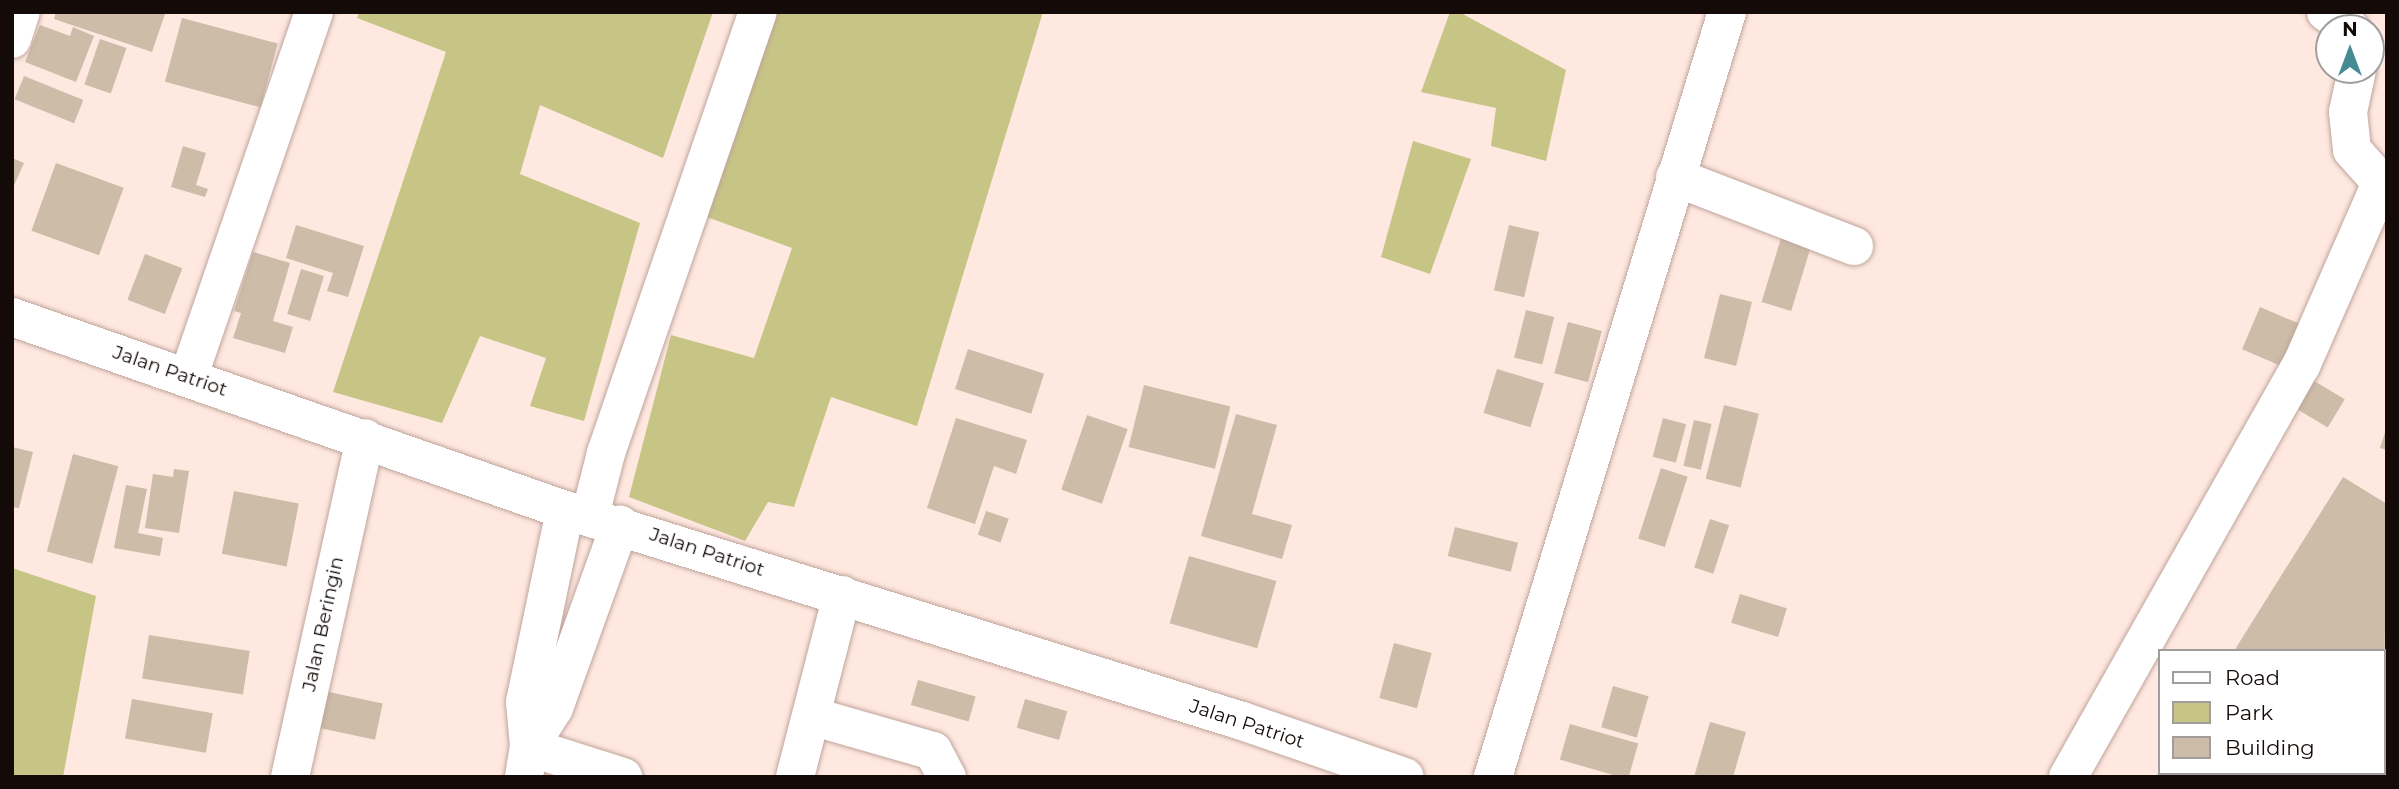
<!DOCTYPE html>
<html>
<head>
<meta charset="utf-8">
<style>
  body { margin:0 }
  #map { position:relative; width:2399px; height:789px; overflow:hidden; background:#ffe8e0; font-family:Montserrat,sans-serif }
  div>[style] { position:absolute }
  .green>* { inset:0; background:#c7c586 }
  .building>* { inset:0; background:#cdbca8; transform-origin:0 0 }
  .roads { filter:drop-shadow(0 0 2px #bfa49b) drop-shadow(0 0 2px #bfa49b) }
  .minor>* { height:38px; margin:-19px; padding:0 19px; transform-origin:19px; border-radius:19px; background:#fff }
  .tertiary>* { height:38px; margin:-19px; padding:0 19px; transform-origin:19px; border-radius:19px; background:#fff }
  span { translate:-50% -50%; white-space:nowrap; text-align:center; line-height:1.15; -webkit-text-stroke:6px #fff; paint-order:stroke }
  .street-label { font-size:19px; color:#140b08 }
  .frame { position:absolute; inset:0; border:14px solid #140b08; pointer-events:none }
  .legend { position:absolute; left:2158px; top:649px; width:228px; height:126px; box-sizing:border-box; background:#fff; border:2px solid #a19d9c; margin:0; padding:9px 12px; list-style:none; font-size:21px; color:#140b08 }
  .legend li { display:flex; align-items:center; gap:14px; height:35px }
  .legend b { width:35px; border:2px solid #a19d9c }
  .north { position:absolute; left:2315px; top:14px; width:70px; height:70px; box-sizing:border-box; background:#fff; border:2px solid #a19d9c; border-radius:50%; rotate:0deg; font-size:19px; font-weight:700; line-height:28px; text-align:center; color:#140b08 }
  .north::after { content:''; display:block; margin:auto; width:24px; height:32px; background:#448b94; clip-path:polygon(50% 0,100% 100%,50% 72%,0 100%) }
</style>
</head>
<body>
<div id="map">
  <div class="green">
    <div style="clip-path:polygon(359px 12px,713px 12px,663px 158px,540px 105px,520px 174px,640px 223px,584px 421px,530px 406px,546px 358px,480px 336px,442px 423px,333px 392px,446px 52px,357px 18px)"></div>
    <div style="clip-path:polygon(742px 12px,1043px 12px,917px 426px,831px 397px,794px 507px,768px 502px,745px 541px,629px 497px,671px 335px,754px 358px,792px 248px,679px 207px)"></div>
    <div style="clip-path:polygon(1450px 12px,1459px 12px,1566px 70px,1546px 161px,1491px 146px,1496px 108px,1421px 92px)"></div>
    <div style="clip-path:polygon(1413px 141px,1471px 159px,1430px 274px,1381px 257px)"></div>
    <div style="clip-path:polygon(12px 568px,96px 596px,63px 777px,12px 777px)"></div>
  </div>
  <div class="building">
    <div style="clip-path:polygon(56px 12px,161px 12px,165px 14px,152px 52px,54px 19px)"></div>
    <div style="left:182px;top:18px;width:99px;height:66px;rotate:15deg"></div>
    <div style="clip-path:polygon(40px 25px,70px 36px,73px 27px,94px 36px,76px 82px,25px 62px)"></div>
    <div style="left:100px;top:39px;width:28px;height:48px;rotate:19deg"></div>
    <div style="left:24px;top:76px;width:64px;height:25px;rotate:22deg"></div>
    <div style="clip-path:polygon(183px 146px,206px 153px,196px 185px,208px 189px,205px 197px,171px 187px)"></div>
    <div style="clip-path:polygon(12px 158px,24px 163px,12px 190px)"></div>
    <div style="left:56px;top:163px;width:72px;height:72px;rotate:20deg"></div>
    <div style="clip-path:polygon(296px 225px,364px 246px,348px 297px,327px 291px,333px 273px,286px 258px)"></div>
    <div style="left:1509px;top:225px;width:31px;height:67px;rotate:13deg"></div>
    <div style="left:1782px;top:235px;width:31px;height:70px;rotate:17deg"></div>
    <div style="clip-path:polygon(253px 252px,290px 263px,273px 321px,293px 327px,285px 353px,233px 338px,241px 313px,234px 311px)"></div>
    <div style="left:145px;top:254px;width:40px;height:49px;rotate:21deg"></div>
    <div style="left:301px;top:269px;width:24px;height:47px;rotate:17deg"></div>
    <div style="left:1720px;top:294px;width:33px;height:66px;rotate:14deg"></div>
    <div style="left:2260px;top:307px;width:47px;height:46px;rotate:23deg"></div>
    <div style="left:1526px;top:310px;width:29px;height:49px;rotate:14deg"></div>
    <div style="left:1568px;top:322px;width:35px;height:53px;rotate:15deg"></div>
    <div style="left:968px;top:349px;width:80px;height:42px;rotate:18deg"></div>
    <div style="left:1497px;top:369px;width:49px;height:46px;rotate:17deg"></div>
    <div style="left:2301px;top:373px;width:51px;height:33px;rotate:31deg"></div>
    <div style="left:1144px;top:385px;width:89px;height:64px;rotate:14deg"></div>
    <div style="left:1724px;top:405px;width:36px;height:76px;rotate:14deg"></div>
    <div style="clip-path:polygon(1236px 414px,1277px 425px,1252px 514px,1292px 525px,1282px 559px,1201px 536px)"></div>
    <div style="left:1087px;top:415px;width:43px;height:79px;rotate:19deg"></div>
    <div style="clip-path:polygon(956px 418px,1027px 440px,1016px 474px,994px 466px,975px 524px,927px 508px)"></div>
    <div style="left:1663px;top:418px;width:24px;height:40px;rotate:15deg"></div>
    <div style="left:1694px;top:420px;width:18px;height:47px;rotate:13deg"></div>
    <div style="clip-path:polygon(2386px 429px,2387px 429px,2387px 450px,2380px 448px)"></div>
    <div style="clip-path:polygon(12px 447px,33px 452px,19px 508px,12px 507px)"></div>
    <div style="left:73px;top:454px;width:47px;height:101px;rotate:15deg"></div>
    <div style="left:1661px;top:468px;width:28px;height:74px;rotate:18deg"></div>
    <div style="clip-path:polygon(174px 469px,189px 471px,179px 533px,145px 528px,153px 474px,173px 477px)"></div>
    <div style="clip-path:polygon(2343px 477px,2387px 504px,2383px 756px,2383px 651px,2234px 651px)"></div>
    <div style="clip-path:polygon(126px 485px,147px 489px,138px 533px,163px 538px,160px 556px,114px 548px)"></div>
    <div style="left:234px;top:491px;width:66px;height:64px;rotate:11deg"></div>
    <div style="left:986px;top:511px;width:24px;height:25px;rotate:19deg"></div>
    <div style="left:1710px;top:519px;width:20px;height:51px;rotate:18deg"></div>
    <div style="left:1455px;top:527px;width:65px;height:30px;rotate:14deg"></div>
    <div style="left:1189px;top:556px;width:91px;height:70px;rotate:16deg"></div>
    <div style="left:1740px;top:594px;width:49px;height:30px;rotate:17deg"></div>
    <div style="left:149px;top:635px;width:102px;height:44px;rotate:9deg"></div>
    <div style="left:1394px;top:643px;width:39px;height:57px;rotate:15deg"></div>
    <div style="left:918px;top:680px;width:60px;height:26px;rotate:16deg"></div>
    <div style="left:1613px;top:686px;width:37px;height:43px;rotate:16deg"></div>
    <div style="left:324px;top:691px;width:60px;height:37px;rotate:12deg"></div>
    <div style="left:132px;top:699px;width:82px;height:40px;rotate:10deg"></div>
    <div style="left:1025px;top:699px;width:44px;height:30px;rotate:16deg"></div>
    <div style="clip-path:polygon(1710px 722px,1746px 732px,1733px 777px,1694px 777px)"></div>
    <div style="left:1570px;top:724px;width:71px;height:37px;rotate:16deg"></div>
    <div style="clip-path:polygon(2158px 773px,2373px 773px,2156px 777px)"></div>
  </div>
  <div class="roads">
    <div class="minor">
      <div style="left:2326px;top:12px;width:29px;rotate:34deg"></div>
      <div style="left:12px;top:39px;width:28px;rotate:-72deg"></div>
      <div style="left:2357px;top:70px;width:43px;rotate:102.1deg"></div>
      <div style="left:2348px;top:112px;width:38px;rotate:84deg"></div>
      <div style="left:2352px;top:150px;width:52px;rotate:48.1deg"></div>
      <div style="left:1675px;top:177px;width:192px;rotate:21.1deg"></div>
      <div style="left:188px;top:378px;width:387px;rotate:-71deg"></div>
      <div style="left:590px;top:516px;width:65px;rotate:-75.7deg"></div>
      <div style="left:606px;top:453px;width:466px;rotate:-71deg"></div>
      <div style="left:811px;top:716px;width:127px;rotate:16deg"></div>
      <div style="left:933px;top:751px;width:30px;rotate:62deg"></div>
      <div style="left:529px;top:747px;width:46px;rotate:-57.3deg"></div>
      <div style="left:554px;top:708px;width:195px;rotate:-70.2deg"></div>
      <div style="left:529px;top:747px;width:99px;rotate:17.7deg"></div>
      <div style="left:290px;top:777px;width:347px;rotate:-77.5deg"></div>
      <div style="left:524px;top:777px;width:30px;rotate:-81deg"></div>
      <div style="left:529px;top:747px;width:45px;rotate:-95.1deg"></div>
      <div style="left:525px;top:702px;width:196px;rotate:-78.2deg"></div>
      <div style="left:795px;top:777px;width:188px;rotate:-75.5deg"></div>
      <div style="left:1493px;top:777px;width:800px;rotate:-72.99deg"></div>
      <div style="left:2068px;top:777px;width:472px;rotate:-60.5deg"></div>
      <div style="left:2301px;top:366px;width:197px;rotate:-66.4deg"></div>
    </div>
    <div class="tertiary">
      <div style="left:12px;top:317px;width:586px;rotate:19.24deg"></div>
      <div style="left:565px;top:510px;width:709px;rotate:17.31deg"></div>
      <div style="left:1242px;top:721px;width:172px;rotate:19deg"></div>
    </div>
  </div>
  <div class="street-label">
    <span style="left:170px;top:371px;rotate:19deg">Jalan Patriot</span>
    <span style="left:707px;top:552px;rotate:18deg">Jalan Patriot</span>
    <span style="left:323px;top:624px;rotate:-78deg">Jalan Beringin</span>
    <span style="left:1247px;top:724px;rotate:18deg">Jalan Patriot</span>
  </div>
  <div class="frame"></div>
  <ul class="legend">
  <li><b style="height:9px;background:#fff"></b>Road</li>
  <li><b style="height:19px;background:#c7c586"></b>Park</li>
  <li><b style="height:19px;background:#cdbca8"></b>Building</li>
  </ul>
  <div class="north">N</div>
</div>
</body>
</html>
